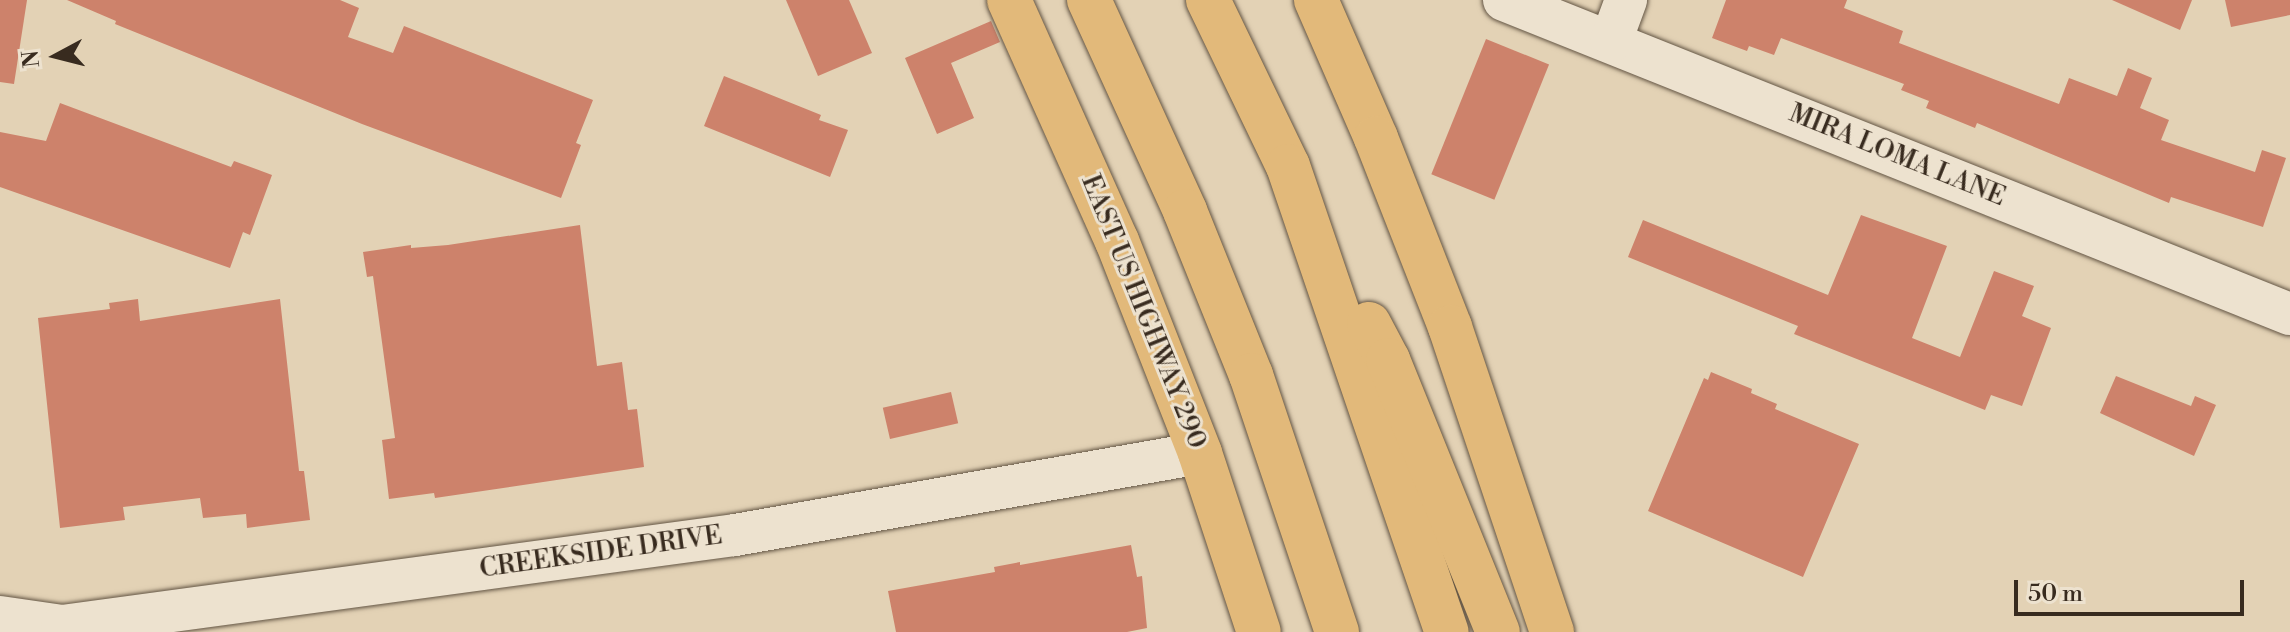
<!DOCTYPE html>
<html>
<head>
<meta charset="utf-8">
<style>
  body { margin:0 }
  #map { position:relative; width:2290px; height:632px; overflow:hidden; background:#e3d2b5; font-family:"Libre Bodoni",serif }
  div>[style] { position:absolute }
  .building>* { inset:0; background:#cd826b; transform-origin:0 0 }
  .roads { filter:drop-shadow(0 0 2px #635544) drop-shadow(0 0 2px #635544) }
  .minor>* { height:42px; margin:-21px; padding:0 21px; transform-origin:21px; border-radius:21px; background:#ede2cf }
  .major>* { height:44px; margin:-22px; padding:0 22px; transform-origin:22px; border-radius:22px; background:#e2b97a }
  .highway>* { height:44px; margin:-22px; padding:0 22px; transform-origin:22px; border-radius:22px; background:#e2b97a }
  span { translate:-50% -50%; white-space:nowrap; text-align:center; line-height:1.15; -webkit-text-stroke:6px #ede2cf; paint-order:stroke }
  .street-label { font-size:26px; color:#382b1f }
  .north { position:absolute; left:16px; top:16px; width:80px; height:80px; -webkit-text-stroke:6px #ede2cf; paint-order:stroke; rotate:263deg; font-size:22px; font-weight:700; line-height:32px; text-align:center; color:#382b1f }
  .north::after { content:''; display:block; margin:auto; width:28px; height:36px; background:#382b1f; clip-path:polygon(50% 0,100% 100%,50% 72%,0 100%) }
  .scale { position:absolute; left:2014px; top:580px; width:230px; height:36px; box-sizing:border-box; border:4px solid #382b1f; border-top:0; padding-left:10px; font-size:24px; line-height:28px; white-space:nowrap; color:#382b1f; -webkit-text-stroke:6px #ede2cf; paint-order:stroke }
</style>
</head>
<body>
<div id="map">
  <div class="building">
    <div style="clip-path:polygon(0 0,27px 0,14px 84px,0 82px)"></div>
    <div style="clip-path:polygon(67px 0,340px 0,359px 8px,348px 37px,393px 53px,404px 26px,593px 100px,576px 143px,581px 145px,561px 198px,362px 124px,115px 24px,116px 21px)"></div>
    <div style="clip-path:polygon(786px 0,849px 0,872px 53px,818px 76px)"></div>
    <div style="clip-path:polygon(1726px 0,1847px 0,1844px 8px,1903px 31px,1899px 43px,2059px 104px,2069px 78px,2117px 96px,2128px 68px,2152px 78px,2140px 108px,2169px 120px,2161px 140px,2255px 172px,2262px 150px,2286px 158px,2263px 227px,2171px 197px,2169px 203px,1977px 123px,1975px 128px,1926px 108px,1929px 101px,1901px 90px,1904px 84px,1781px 38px,1774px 55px,1749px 46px,1747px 51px,1712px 38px)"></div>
    <div style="clip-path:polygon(2112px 0,2192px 0,2180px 30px)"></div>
    <div style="clip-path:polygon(2225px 0,2290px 0,2290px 15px,2231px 27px)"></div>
    <div style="clip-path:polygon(991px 21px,1000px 42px,951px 63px,974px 118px,937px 134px,905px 58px)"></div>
    <div style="left:1486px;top:39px;width:68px;height:146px;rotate:22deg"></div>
    <div style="clip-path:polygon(724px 76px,821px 115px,819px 120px,848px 130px,830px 177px,704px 126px)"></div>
    <div style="clip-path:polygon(60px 103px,231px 167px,234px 161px,272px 175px,250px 235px,243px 232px,230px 268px,0 187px,0 132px,46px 141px)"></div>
    <div style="clip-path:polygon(1861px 215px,1947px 246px,1912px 338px,1960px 357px,1994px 271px,2034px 286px,2022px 316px,2051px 328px,2022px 406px,1991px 395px,1985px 410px,1794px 334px,1798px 326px,1628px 257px,1643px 220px,1828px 295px)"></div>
    <div style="clip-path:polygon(580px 225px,597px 366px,622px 362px,628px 410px,637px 409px,644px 467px,435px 498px,434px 493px,389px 499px,382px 440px,395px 438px,373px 276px,367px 277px,363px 252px,411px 245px,411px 248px,448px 245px)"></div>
    <div style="clip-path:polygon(138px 299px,140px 321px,280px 299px,299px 471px,304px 471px,310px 520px,247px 528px,246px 514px,203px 518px,200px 498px,123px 507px,125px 520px,60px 528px,38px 318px,110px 309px,109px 303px)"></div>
    <div style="clip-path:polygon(1711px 372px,1752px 389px,1751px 393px,1777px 404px,1775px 409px,1859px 444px,1803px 577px,1648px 511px,1704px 378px,1708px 380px)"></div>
    <div style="clip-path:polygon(2116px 376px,2191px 406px,2195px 396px,2216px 405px,2194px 456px,2100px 413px)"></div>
    <div style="left:951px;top:392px;width:32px;height:70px;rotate:77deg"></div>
    <div style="clip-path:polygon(1131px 545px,1137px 577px,1142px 576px,1147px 628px,1127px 632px,896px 632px,888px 591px,995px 572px,994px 567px,1020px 562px,1020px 565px)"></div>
  </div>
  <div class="roads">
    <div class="minor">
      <div style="left:1504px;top:0;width:846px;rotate:21.78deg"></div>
      <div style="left:1611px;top:41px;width:44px;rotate:-69.9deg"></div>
      <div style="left:0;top:617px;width:63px;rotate:8.3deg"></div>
      <div style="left:62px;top:626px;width:679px;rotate:-7.7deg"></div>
      <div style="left:735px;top:535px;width:472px;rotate:-10deg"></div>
    </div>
    <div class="major">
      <div style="left:1009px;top:0;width:264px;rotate:65.9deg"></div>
      <div style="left:1117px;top:241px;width:228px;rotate:68.6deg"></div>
      <div style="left:1200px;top:453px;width:188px;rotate:71.8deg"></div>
      <div style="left:1316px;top:0;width:150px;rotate:66.5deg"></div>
      <div style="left:1376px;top:138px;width:203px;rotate:68.6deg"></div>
      <div style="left:1450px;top:327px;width:322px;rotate:71.5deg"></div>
    </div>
    <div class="highway">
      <div style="left:1089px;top:0;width:232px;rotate:65.5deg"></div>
      <div style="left:1185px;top:211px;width:177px;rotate:68.1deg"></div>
      <div style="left:1251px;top:375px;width:271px;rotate:71.5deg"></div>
      <div style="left:1208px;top:0;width:184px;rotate:64.3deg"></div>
      <div style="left:1288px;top:166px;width:492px;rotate:71.2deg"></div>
      <div style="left:1369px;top:324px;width:41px;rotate:62.2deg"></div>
      <div style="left:1388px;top:360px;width:293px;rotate:68deg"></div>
    </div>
  </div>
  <div class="street-label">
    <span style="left:1897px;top:156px;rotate:22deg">MIRA LOMA LANE</span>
    <span style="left:1143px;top:312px;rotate:68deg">EAST US HIGHWAY 290</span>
    <span style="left:601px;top:553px;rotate:-8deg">CREEKSIDE DRIVE</span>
  </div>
  <div class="north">N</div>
  <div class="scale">50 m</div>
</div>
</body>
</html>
